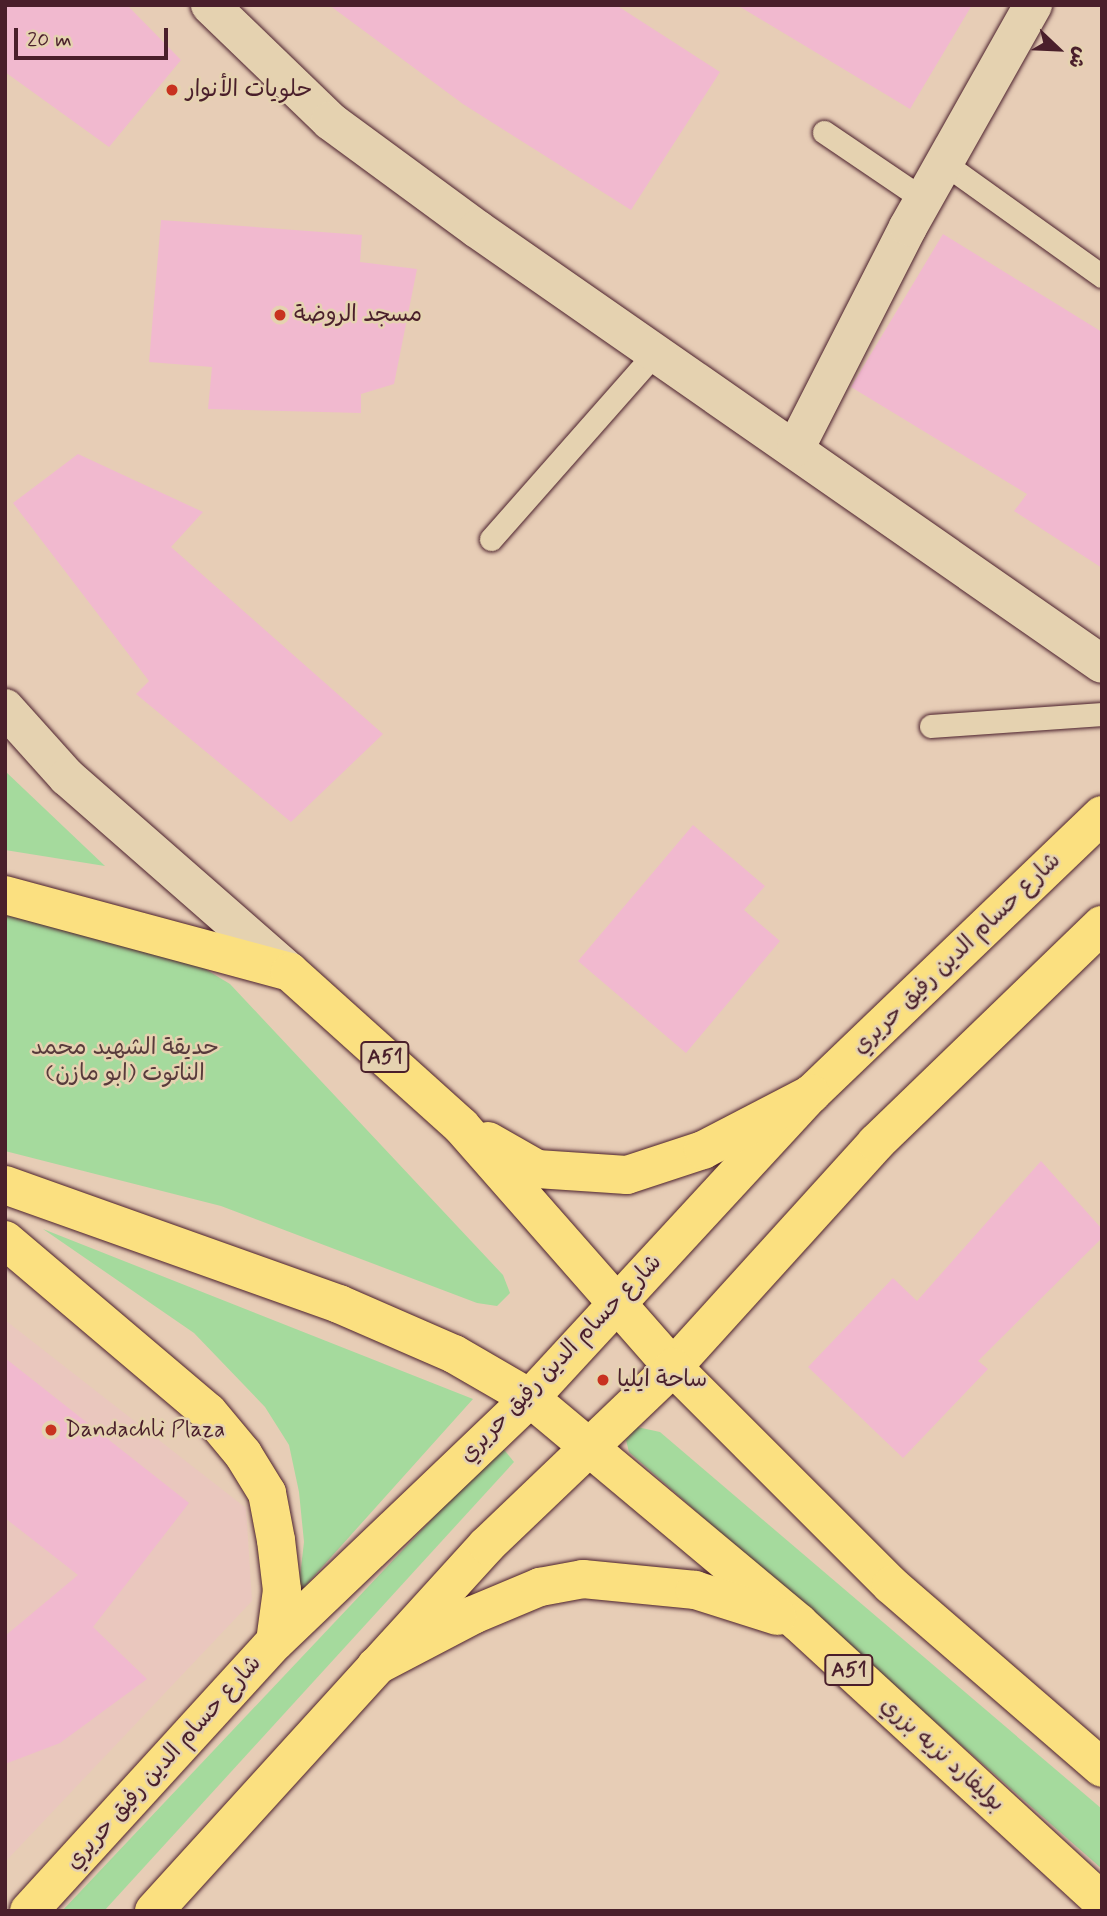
<!DOCTYPE html>
<html>
<head>
<meta charset="utf-8">
<style>
  body { margin:0 }
  #map { position:relative; width:1107px; height:1916px; overflow:hidden; background:#e7cdb6; font-family:Mynerve,"Playpen Sans Arabic",sans-serif }
  div>[style] { position:absolute }
  .built>* { inset:0; background:#eac7be }
  .green>* { inset:0; background:#a5da9d }
  .building>* { inset:0; background:#f1b9cf }
  .roads { filter:drop-shadow(0 0 2px #4a1f2b) drop-shadow(0 0 2px #4a1f2b) }
  .service>* { height:23px; margin:-11.5px; padding:0 11.5px; transform-origin:11.5px; border-radius:11.5px; background:#e5d2b0 }
  .minor>* { height:38px; margin:-19px; padding:0 19px; transform-origin:19px; border-radius:19px; background:#e5d2b0 }
  .tertiary>* { height:38px; margin:-19px; padding:0 19px; transform-origin:19px; border-radius:19px; background:#e5d2b0 }
  .primary>* { height:38px; margin:-19px; padding:0 19px; transform-origin:19px; border-radius:19px; background:#fbe080 }
  .trunk>* { height:38px; margin:-19px; padding:0 19px; transform-origin:19px; border-radius:19px; background:#fbe080 }
  .dots>* { width:19px; height:19px; translate:-50% -50%; box-sizing:border-box; border:4px solid #e5d2b0; border-radius:50% }
  span { translate:-50% -50%; white-space:nowrap; text-align:center; line-height:1.15; -webkit-text-stroke:5px #e5d2b0; paint-order:stroke }
  .shield-label span { padding:2px 5px; background:#e5d2b0; border:2px solid; border-radius:5px; -webkit-text-stroke-width:0 }
  .shield-label { font-size:21px; color:#4a1f2b; font-weight:700 }
  .poi-label { font-size:23px; color:#4a1f2b }
  .left { translate:0 -50%; text-align:left }
  .street-label { font-size:23px; color:#4a1f2b }
  .park-label { font-size:23px; color:#583b3c }
  .frame { position:absolute; inset:0; border:7px solid #4a1f2b; pointer-events:none }
  .north { position:absolute; left:1023px; top:14px; width:70px; height:70px; -webkit-text-stroke:5px #e5d2b0; paint-order:stroke; rotate:113deg; font-size:19px; font-weight:700; line-height:28px; text-align:center; color:#4a1f2b }
  .north::after { content:''; display:block; margin:auto; width:24px; height:32px; background:#4a1f2b; clip-path:polygon(50% 0,100% 100%,50% 72%,0 100%) }
  .scale { position:absolute; left:14px; top:28px; width:154px; height:32px; box-sizing:border-box; border:4px solid #4a1f2b; border-top:0; padding-left:9px; font-size:21px; line-height:24px; white-space:nowrap; color:#4a1f2b; -webkit-text-stroke:5px #e5d2b0; paint-order:stroke }
</style>
</head>
<body>
<div id="map">
  <div class="built">
    <div style="clip-path:polygon(5px 1320px,246px 1508px,252px 1601px,5px 1862px)"></div>
  </div>
  <div class="green">
    <div style="clip-path:polygon(5px 771px,105px 866px,5px 850px)"></div>
    <div style="clip-path:polygon(5px 915px,187px 958px,230px 984px,503px 1275px,510px 1293px,497px 1306px,477px 1303px,221px 1206px,5px 1151px)"></div>
    <div style="clip-path:polygon(43px 1229px,473px 1399px,298px 1594px,304px 1542px,299px 1492px,289px 1445px,265px 1407px,194px 1333px)"></div>
    <div style="clip-path:polygon(637px 1427px,660px 1432px,1102px 1809px,1102px 1869px,629px 1452px,626px 1440px)"></div>
    <div style="clip-path:polygon(501px 1446px,514px 1462px,104px 1911px,62px 1911px)"></div>
  </div>
  <div class="building">
    <div style="clip-path:polygon(5px 5px,127px 5px,181px 60px,109px 147px,5px 72px)"></div>
    <div style="clip-path:polygon(329px 5px,616px 5px,720px 72px,631px 210px,463px 104px)"></div>
    <div style="clip-path:polygon(737px 5px,972px 5px,910px 109px)"></div>
    <div style="clip-path:polygon(161px 220px,362px 235px,360px 262px,417px 269px,394px 384px,361px 394px,361px 413px,208px 409px,212px 367px,149px 362px)"></div>
    <div style="clip-path:polygon(943px 234px,1102px 332px,1102px 568px,1014px 511px,1027px 494px,851px 387px)"></div>
    <div style="clip-path:polygon(78px 454px,203px 512px,171px 547px,383px 734px,291px 822px,136px 694px,149px 681px,13px 503px)"></div>
    <div style="clip-path:polygon(693px 825px,765px 886px,744px 910px,780px 941px,686px 1053px,578px 961px)"></div>
    <div style="clip-path:polygon(1041px 1161px,1102px 1229px,1102px 1238px,978px 1361px,988px 1369px,903px 1458px,808px 1367px,893px 1278px,917px 1301px)"></div>
    <div style="clip-path:polygon(5px 1358px,189px 1503px,93px 1627px,147px 1679px,60px 1743px,5px 1764px,5px 1636px,78px 1575px,5px 1518px)"></div>
  </div>
  <div class="roads">
    <div class="service">
      <div style="left:824px;top:132px;width:120px;rotate:34.1deg"></div>
      <div style="left:944px;top:163px;width:194px;rotate:35.6deg"></div>
      <div style="left:491px;top:539px;width:245px;rotate:-48.6deg"></div>
      <div style="left:931px;top:726px;width:171px;rotate:-4deg"></div>
    </div>
    <div class="minor">
      <div style="left:210px;top:5px;width:167px;rotate:44deg"></div>
      <div style="left:330px;top:121px;width:182px;rotate:36.3deg"></div>
      <div style="left:477px;top:229px;width:761px;rotate:34.84deg"></div>
      <div style="left:796px;top:447px;width:247px;rotate:-63deg"></div>
      <div style="left:908px;top:227px;width:255px;rotate:-60.6deg"></div>
    </div>
    <div class="tertiary">
      <div style="left:5px;top:708px;width:93px;rotate:48.1deg"></div>
      <div style="left:67px;top:777px;width:296px;rotate:41.2deg"></div>
    </div>
    <div class="primary">
      <div style="left:29px;top:1911px;width:365px;rotate:-47.6deg"></div>
      <div style="left:275px;top:1642px;width:353px;rotate:-43.7deg"></div>
      <div style="left:530px;top:1398px;width:414px;rotate:-47.3deg"></div>
      <div style="left:811px;top:1094px;width:403px;rotate:-43.8deg"></div>
      <div style="left:154px;top:1911px;width:495px;rotate:-47.7deg"></div>
      <div style="left:487px;top:1545px;width:257px;rotate:-43.7deg"></div>
      <div style="left:673px;top:1367px;width:302px;rotate:-47.8deg"></div>
      <div style="left:876px;top:1143px;width:314px;rotate:-44deg"></div>
    </div>
    <div class="trunk">
      <div style="left:5px;top:895px;width:295px;rotate:15.1deg"></div>
      <div style="left:290px;top:972px;width:230px;rotate:42deg"></div>
      <div style="left:461px;top:1126px;width:321px;rotate:48.7deg"></div>
      <div style="left:673px;top:1367px;width:308px;rotate:45deg"></div>
      <div style="left:891px;top:1585px;width:279px;rotate:40.9deg"></div>
      <div style="left:488px;top:1141px;width:56px;rotate:29.7deg"></div>
      <div style="left:537px;top:1169px;width:90px;rotate:3.8deg"></div>
      <div style="left:627px;top:1175px;width:80px;rotate:-18.2deg"></div>
      <div style="left:703px;top:1150px;width:122px;rotate:-27.4deg"></div>
      <div style="left:5px;top:1185px;width:355px;rotate:19.6deg"></div>
      <div style="left:339px;top:1304px;width:125px;rotate:23.5deg"></div>
      <div style="left:454px;top:1354px;width:88px;rotate:30.1deg"></div>
      <div style="left:530px;top:1398px;width:351px;rotate:39.9deg"></div>
      <div style="left:799px;top:1623px;width:412px;rotate:42.6deg"></div>
      <div style="left:5px;top:1240px;width:266px;rotate:40.3deg"></div>
      <div style="left:208px;top:1412px;width:55px;rotate:50.2deg"></div>
      <div style="left:243px;top:1454px;width:46px;rotate:58.4deg"></div>
      <div style="left:267px;top:1493px;width:48px;rotate:79.2deg"></div>
      <div style="left:276px;top:1540px;width:50px;rotate:83.2deg"></div>
      <div style="left:282px;top:1590px;width:52px;rotate:97.7deg"></div>
      <div style="left:376px;top:1666px;width:110px;rotate:-27.7deg"></div>
      <div style="left:473px;top:1615px;width:73px;rotate:-22.7deg"></div>
      <div style="left:540px;top:1587px;width:44px;rotate:-10.5deg"></div>
      <div style="left:583px;top:1579px;width:113px;rotate:5.6deg"></div>
      <div style="left:695px;top:1590px;width:86px;rotate:17.6deg"></div>
    </div>
  </div>
  <div class="dots">
    <div style="left:172px;top:90px;background:#c8321e"></div>
    <div style="left:280px;top:315px;background:#c8321e"></div>
    <div style="left:603px;top:1380px;background:#c8321e"></div>
    <div style="left:51px;top:1430px;background:#c8321e"></div>
  </div>
  <div class="shield-label">
    <span style="left:385px;top:1057px">A51</span>
    <span style="left:849px;top:1670px">A51</span>
  </div>
  <div class="poi-label">
    <span class="left" style="left:186px;top:90px">حلويات الأنوار</span>
    <span class="left" style="left:294px;top:315px">مسجد الروضة</span>
    <span class="left" style="left:617px;top:1380px">ساحة ايليا</span>
    <span class="left" style="left:65px;top:1430px">Dandachli Plaza</span>
  </div>
  <div class="street-label">
    <span style="left:957px;top:954px;rotate:-44deg">شارع حسام الدين رفيق حريري</span>
    <span style="left:561px;top:1359px;rotate:-46deg">شارع حسام الدين رفيق حريري</span>
    <span style="left:942px;top:1755px;rotate:42deg">بوليفارد نزيه بزري</span>
    <span style="left:164px;top:1763px;rotate:-48deg">شارع حسام الدين رفيق حريري</span>
  </div>
  <div class="park-label">
    <span style="left:125px;top:1061px">حديقة الشهيد محمد<br>الناتوت (ابو مازن)</span>
  </div>
  <div class="frame"></div>
  <div class="north">ش</div>
  <div class="scale">20 m</div>
</div>
</body>
</html>
